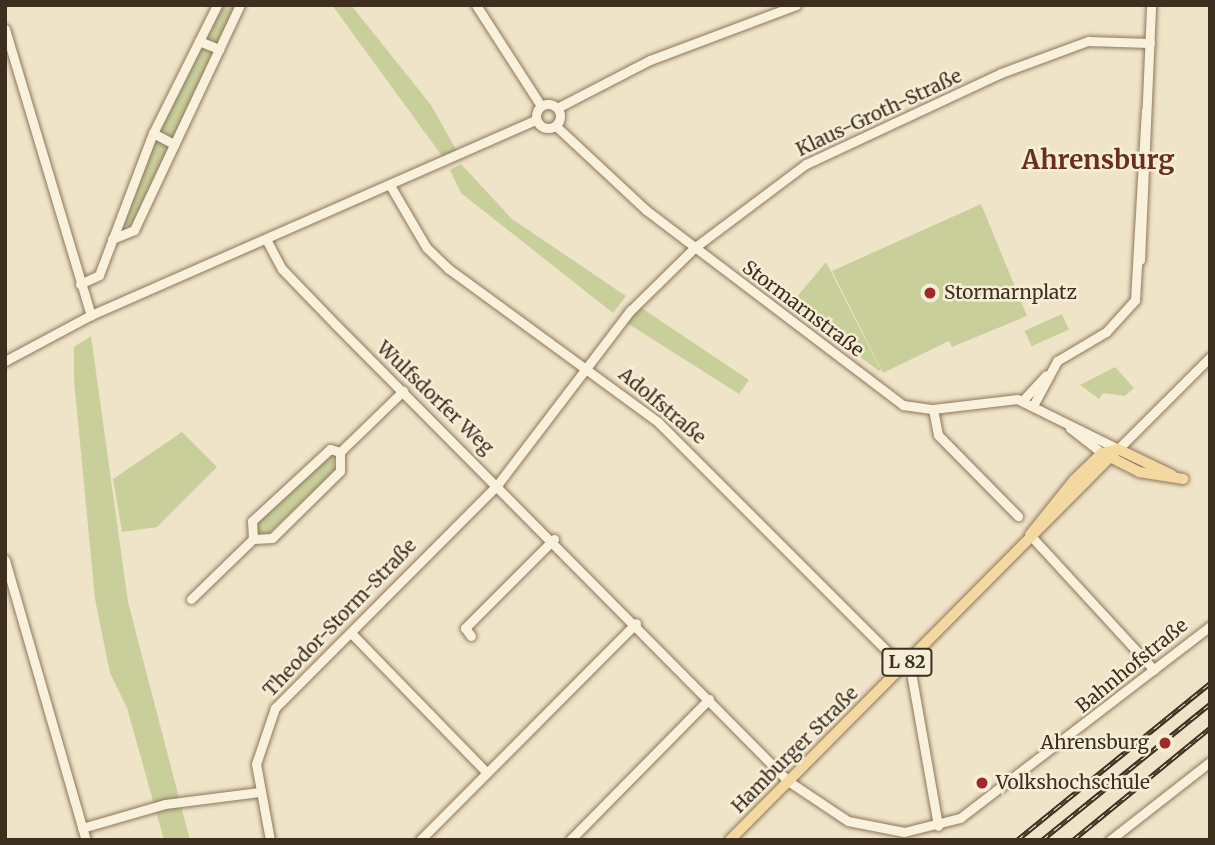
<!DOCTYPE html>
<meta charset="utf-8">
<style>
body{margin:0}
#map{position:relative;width:1215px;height:845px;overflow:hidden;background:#f0e4c8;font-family:Merriweather,serif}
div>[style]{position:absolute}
.green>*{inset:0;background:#c9cf9b;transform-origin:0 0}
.roads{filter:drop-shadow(0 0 2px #8d765c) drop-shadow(0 0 2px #8d765c)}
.minor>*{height:9px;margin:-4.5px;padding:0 4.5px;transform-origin:4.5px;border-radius:4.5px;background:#faf1dc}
.minor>.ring{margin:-4.5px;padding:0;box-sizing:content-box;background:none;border:9px solid #faf1dc;border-radius:50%}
.major>*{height:10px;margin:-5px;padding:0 5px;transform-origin:5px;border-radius:5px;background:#f3d9a0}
.rail>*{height:5px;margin-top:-2.5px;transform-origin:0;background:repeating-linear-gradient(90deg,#f7eed8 0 8px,#3d2e20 0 16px);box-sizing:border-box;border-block:2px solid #3d2e20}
.dots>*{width:19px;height:19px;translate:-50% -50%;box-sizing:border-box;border:4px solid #f7eed8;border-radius:50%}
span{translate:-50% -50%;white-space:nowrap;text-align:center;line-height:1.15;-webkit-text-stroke:5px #f7eed8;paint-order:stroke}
.shield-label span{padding:2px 5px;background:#f7eed8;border:2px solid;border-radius:5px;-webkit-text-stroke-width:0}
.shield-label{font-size:18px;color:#3d2e20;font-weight:700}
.street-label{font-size:19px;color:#3d2e20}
.poi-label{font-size:19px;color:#3d2e20}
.left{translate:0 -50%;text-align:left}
.right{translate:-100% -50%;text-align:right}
.district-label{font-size:26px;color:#6b2e1e;font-weight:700}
.frame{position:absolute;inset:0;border:7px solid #3d2e20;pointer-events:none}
</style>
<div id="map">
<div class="green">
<i style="clip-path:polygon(220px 5px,237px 5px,132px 227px,124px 225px,119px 222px,159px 129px)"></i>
<i style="clip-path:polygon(332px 5px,351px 5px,431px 105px,458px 153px,445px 160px)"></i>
<i style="clip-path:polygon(461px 164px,512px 219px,626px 296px,613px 313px,461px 193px,450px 170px)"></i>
<i style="clip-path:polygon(981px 204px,1027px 316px,952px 347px,949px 341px,883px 373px,832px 271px)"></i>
<i style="clip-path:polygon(826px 262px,881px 370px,879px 371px,790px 305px)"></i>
<i style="clip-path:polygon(640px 307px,749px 380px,739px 394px,627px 323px)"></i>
<i style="left:1062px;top:314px;width:17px;height:41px;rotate:66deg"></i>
<i style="clip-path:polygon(91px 336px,128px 602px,190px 840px,164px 840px,127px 708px,110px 673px,95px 599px,74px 380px,74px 347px)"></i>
<i style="clip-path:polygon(1115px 367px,1134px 388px,1125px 396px,1103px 393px,1099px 399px,1080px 385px)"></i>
<i style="clip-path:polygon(182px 432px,217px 467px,157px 527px,122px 532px,113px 479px)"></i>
<i style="clip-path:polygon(332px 453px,335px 470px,265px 537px,255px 534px,254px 524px)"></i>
</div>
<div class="roads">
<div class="minor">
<i style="left:476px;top:5px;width:120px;rotate:57.2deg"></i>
<i style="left:5px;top:29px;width:299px;rotate:73.3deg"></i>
<i style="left:199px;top:41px;width:22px;rotate:22deg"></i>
<i class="ring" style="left:536px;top:104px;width:15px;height:15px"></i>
<i style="left:557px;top:108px;width:105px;rotate:-27.3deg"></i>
<i style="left:650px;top:60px;width:156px;rotate:-20.6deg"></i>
<i style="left:556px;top:126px;width:123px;rotate:43deg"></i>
<i style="left:646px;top:210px;width:323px;rotate:37.2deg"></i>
<i style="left:903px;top:405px;width:30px;rotate:8deg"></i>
<i style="left:933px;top:409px;width:85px;rotate:-6.8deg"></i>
<i style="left:1017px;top:399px;width:113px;rotate:26.3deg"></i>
<i style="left:1118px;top:449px;width:130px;rotate:-45deg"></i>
<i style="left:153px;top:133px;width:24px;rotate:28deg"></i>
<i style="left:391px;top:187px;width:69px;rotate:59.7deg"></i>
<i style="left:426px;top:247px;width:32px;rotate:44deg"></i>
<i style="left:449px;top:269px;width:259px;rotate:36.2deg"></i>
<i style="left:658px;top:422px;width:346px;rotate:45deg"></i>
<i style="left:112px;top:239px;width:24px;rotate:-22deg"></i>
<i style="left:134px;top:230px;width:249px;rotate:-64.8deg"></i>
<i style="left:267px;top:241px;width:32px;rotate:62deg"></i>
<i style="left:282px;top:269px;width:78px;rotate:46deg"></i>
<i style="left:336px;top:325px;width:642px;rotate:45.25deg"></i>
<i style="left:788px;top:781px;width:72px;rotate:33.7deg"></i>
<i style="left:848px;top:821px;width:57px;rotate:11.1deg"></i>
<i style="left:904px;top:832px;width:58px;rotate:-14deg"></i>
<i style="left:960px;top:818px;width:315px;rotate:-37.5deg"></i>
<i style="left:1140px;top:260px;width:255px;rotate:-87.5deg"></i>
<i style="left:80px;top:284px;width:21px;rotate:-25deg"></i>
<i style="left:99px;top:275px;width:152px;rotate:-69.2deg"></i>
<i style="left:153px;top:133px;width:143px;rotate:-63.4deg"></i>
<i style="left:5px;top:361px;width:98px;rotate:-28.1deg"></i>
<i style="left:91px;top:315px;width:486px;rotate:-23.7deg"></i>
<i style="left:1023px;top:400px;width:34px;rotate:-47deg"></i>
<i style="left:1034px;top:404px;width:49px;rotate:-61.9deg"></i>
<i style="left:1057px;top:361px;width:57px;rotate:-30.6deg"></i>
<i style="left:1106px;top:332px;width:43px;rotate:-47.8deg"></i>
<i style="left:1135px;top:300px;width:190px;rotate:-86.7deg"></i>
<i style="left:933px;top:409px;width:26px;rotate:79deg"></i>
<i style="left:938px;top:435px;width:114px;rotate:45.4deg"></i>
<i style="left:1070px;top:428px;width:41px;rotate:38deg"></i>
<i style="left:330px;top:449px;width:10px;rotate:17deg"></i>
<i style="left:340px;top:452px;width:19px;rotate:90deg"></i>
<i style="left:340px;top:471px;width:95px;rotate:135.4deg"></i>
<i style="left:272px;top:538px;width:19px;rotate:177deg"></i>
<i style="left:253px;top:539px;width:18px;rotate:-93deg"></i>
<i style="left:252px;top:521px;width:106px;rotate:-42.7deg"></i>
<i style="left:340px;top:452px;width:88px;rotate:-44.1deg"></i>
<i style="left:1030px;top:535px;width:183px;rotate:47.4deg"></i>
<i style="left:5px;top:560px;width:291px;rotate:73.9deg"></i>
<i style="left:191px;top:599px;width:86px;rotate:-44.1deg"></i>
<i style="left:352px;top:634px;width:192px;rotate:45.8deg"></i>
<i style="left:471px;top:636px;width:10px;rotate:-127deg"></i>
<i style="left:465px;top:628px;width:126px;rotate:-45deg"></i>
<i style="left:912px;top:678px;width:150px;rotate:80deg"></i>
<i style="left:82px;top:828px;width:86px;rotate:-16.1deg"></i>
<i style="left:165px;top:804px;width:95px;rotate:-7.3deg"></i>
<i style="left:270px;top:840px;width:77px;rotate:-100.4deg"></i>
<i style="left:256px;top:764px;width:59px;rotate:-71.3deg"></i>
<i style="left:275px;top:708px;width:316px;rotate:-45.1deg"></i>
<i style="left:498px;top:484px;width:218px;rotate:-52.7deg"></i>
<i style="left:630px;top:311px;width:90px;rotate:-44.5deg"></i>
<i style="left:694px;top:248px;width:140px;rotate:-36.9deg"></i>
<i style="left:806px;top:164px;width:215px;rotate:-25deg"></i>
<i style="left:1001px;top:73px;width:93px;rotate:-20.2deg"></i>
<i style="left:1088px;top:41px;width:62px;rotate:1.8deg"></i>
<i style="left:420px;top:840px;width:306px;rotate:-45.1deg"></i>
<i style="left:570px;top:840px;width:198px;rotate:-45.4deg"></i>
<i style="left:1110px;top:840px;width:127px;rotate:-38deg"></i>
</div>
<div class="major">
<i style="left:1118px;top:449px;width:60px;rotate:25.7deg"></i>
<i style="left:1108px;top:456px;width:35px;rotate:27deg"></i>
<i style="left:1139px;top:472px;width:45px;rotate:9deg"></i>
<i style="left:1030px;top:535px;width:70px;rotate:-51.3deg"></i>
<i style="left:1074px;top:480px;width:39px;rotate:-44deg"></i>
<i style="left:1102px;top:453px;width:16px;rotate:-14deg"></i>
<i style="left:730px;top:840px;width:551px;rotate:-45.22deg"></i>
</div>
</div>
<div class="rail">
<i style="left:1017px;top:840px;width:249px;rotate:-39.1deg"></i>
<i style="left:1042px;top:840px;width:216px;rotate:-39deg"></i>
<i style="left:1073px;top:840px;width:177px;rotate:-39.3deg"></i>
</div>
<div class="dots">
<i style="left:930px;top:293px;background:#9e2a2b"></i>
<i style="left:1165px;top:743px;background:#9e2a2b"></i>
<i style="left:982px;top:783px;background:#9e2a2b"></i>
</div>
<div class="shield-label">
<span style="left:907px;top:662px">L 82</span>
</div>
<div class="street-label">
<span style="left:879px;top:113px;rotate:-25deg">Klaus-Groth-Straße</span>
<span style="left:803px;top:309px;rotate:37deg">Stormarnstraße</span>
<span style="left:435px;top:398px;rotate:44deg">Wulfsdorfer Weg</span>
<span style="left:662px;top:406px;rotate:40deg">Adolfstraße</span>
<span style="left:340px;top:618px;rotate:-46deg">Theodor-Storm-Straße</span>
<span style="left:1132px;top:666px;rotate:-39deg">Bahnhofstraße</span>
<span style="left:795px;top:750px;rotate:-45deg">Hamburger Straße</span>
</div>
<div class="poi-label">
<span class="left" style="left:944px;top:293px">Stormarnplatz</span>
<span class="right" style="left:1149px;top:743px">Ahrensburg</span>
<span class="left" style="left:996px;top:783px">Volkshochschule</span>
</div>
<div class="district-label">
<span style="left:1098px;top:160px">Ahrensburg</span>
</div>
<div class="frame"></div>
</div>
